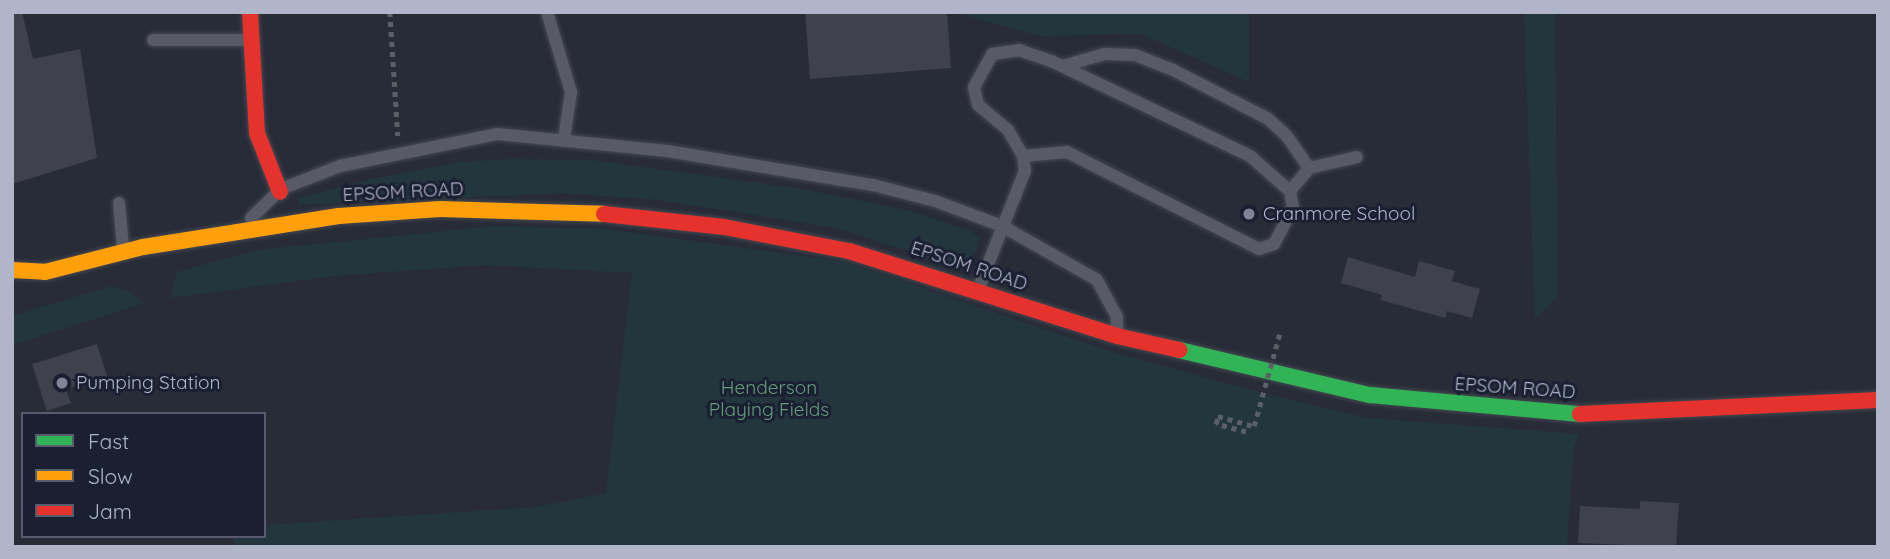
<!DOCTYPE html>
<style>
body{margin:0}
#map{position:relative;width:1890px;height:559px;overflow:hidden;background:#272c37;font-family:Quicksand,sans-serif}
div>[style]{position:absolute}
.green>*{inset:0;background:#23363e}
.building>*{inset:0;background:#3f424d}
.path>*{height:4.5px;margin-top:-2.25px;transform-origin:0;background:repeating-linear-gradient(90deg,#5a5f68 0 5px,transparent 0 10px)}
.roads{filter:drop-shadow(0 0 2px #444750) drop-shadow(0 0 2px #444750)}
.lane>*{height:12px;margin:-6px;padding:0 6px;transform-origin:6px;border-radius:6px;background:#585a65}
.fast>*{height:16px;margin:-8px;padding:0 8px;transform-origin:8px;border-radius:8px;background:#30b455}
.slow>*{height:16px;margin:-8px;padding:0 8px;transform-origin:8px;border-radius:8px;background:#ff9f0a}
.jam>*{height:16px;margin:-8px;padding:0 8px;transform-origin:8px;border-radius:8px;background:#e5322d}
.path-bridge>*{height:4.5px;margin-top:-2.25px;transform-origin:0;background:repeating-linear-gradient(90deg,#5a5f68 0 5px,transparent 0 10px)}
.dots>*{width:19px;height:19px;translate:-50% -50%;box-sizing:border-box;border:4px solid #1a2032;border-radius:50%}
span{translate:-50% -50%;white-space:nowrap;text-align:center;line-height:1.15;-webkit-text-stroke:6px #1a2032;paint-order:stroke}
.street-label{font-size:19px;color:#b0b5c9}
.poi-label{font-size:19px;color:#b0b5c9}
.left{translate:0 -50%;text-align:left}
.park-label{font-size:19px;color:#659d7b}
.frame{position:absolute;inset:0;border:14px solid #b0b5c9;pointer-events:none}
.legend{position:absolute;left:21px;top:412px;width:245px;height:126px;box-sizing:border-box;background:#1a2032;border:2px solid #565c6e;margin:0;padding:9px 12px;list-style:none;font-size:21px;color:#b0b5c9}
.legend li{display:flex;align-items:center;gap:14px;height:35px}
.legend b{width:35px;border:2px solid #565c6e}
</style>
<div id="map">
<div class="green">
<i style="clip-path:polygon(954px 12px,1249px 12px,1249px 82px,1141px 34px,1039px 36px)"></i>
<i style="clip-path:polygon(1524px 12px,1555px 12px,1558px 296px,1535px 319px)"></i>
<i style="clip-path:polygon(511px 159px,592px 160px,802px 189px,906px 210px,971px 231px,979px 238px,976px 252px,967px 262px,949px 264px,836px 228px,659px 200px,562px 193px,299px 205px,298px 198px,367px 180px,458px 162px)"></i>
<i style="clip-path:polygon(495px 226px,607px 229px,845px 262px,1113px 352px,1277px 397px,1369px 418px,1580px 434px,1574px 447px,1567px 547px,235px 547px,233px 536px,264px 536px,264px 525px,537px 507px,606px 493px,632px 273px,485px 265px,334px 276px,170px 298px,177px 272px,257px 250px)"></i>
<i style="clip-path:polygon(111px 286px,127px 290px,145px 303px,12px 345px,12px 316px)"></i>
</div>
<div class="building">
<i style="clip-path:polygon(12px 12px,22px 12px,33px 59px,80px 49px,97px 158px,12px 184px)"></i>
<i style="clip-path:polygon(805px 12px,947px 12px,951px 68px,810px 79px)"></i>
<i style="clip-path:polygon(1348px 257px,1415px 277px,1419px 261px,1455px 271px,1452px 281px,1480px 289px,1472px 318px,1447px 311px,1445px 318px,1381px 300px,1382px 295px,1341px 283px)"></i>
<i style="clip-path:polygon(97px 344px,107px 376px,66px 389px,71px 403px,47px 411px,32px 364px)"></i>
<i style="clip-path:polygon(1640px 501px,1679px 503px,1676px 547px,1578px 543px,1580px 506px,1640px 509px)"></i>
</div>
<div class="path">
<i style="left:390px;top:12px;width:124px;rotate:86.3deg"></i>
<i style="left:1246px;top:432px;width:31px;rotate:-165deg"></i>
<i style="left:1216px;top:424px;width:8px;rotate:-76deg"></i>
<i style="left:1218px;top:416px;width:37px;rotate:16deg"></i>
</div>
<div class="roads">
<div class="lane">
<i style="left:547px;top:12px;width:84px;rotate:73.3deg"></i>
<i style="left:571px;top:92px;width:48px;rotate:98.5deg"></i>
<i style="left:153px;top:40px;width:98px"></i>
<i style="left:1063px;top:66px;width:43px;rotate:-16.3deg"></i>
<i style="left:1104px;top:54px;width:31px;rotate:2deg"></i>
<i style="left:1135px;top:55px;width:41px;rotate:21.5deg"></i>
<i style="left:1173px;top:70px;width:106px;rotate:27.1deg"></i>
<i style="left:1267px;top:118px;width:25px;rotate:42deg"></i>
<i style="left:1286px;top:135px;width:40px;rotate:55.1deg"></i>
<i style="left:1290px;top:191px;width:30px;rotate:-50deg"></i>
<i style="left:1309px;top:168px;width:49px;rotate:-12.9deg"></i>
<i style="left:119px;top:203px;width:45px;rotate:84.9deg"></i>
<i style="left:251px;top:218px;width:42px;rotate:-44deg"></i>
<i style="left:281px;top:189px;width:63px;rotate:-21.3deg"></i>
<i style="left:340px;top:166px;width:160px;rotate:-11.5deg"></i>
<i style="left:497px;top:134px;width:171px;rotate:5.7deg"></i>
<i style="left:667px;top:151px;width:209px;rotate:9.4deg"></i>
<i style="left:873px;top:185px;width:64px;rotate:14.5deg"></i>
<i style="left:935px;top:201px;width:72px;rotate:20.5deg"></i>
<i style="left:1002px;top:226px;width:109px;rotate:29.6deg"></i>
<i style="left:1097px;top:280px;width:42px;rotate:61.6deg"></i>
<i style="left:1117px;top:317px;width:15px;rotate:90deg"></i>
<i style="left:979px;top:287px;width:125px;rotate:-68.4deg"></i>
<i style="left:1025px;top:171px;width:15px;rotate:-98deg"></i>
<i style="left:1023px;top:156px;width:30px;rotate:-120deg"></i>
<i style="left:1008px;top:130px;width:39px;rotate:-140deg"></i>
<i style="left:978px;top:105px;width:18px;rotate:-103deg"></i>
<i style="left:974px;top:87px;width:38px;rotate:-61deg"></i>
<i style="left:992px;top:54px;width:27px;rotate:-8deg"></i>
<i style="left:1019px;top:50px;width:34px;rotate:19deg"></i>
<i style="left:1051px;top:61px;width:221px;rotate:25.5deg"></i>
<i style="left:1250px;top:156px;width:53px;rotate:41.2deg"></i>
<i style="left:1290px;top:191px;width:17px;rotate:80deg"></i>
<i style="left:1293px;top:208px;width:41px;rotate:117.8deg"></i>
<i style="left:1274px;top:244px;width:16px;rotate:162deg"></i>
<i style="left:1259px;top:249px;width:215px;rotate:-153.2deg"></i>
<i style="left:1067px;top:152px;width:44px;rotate:174.8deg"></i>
</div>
<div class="fast">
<i style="left:1179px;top:350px;width:196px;rotate:13.3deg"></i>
<i style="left:1370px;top:395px;width:211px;rotate:5.2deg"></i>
</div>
<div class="slow">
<i style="left:12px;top:270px;width:33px;rotate:3deg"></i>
<i style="left:45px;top:272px;width:101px;rotate:-14.3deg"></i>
<i style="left:143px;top:247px;width:198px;rotate:-9deg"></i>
<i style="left:339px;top:216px;width:101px;rotate:-4deg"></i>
<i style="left:440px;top:209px;width:164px;rotate:1.7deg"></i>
</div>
<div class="jam">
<i style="left:250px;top:12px;width:121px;rotate:86.7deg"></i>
<i style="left:257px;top:133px;width:63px;rotate:68.7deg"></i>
<i style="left:604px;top:214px;width:121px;rotate:6.2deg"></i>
<i style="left:724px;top:227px;width:127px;rotate:10.9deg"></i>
<i style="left:849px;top:251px;width:281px;rotate:17.6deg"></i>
<i style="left:1117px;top:336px;width:64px;rotate:12.7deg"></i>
<i style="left:1580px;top:414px;width:298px;rotate:-2.7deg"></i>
</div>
</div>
<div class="path-bridge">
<i style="left:1254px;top:426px;width:98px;rotate:-74.5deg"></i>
</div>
<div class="dots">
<i style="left:1249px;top:214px;background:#808596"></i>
<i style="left:62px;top:383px;background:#808596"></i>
</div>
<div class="street-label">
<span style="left:403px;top:192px;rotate:-3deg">EPSOM ROAD</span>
<span style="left:969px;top:266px;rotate:18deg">EPSOM ROAD</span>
<span style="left:1515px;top:388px;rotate:4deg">EPSOM ROAD</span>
</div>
<div class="poi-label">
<span class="left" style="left:1263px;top:214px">Cranmore School</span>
<span class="left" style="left:76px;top:383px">Pumping Station</span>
</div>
<div class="park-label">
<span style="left:769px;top:399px">Henderson<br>Playing Fields</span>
</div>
<div class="frame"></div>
<ul class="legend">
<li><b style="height:9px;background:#30b455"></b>Fast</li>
<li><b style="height:9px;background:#ff9f0a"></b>Slow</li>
<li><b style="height:9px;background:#e5322d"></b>Jam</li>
</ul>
</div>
